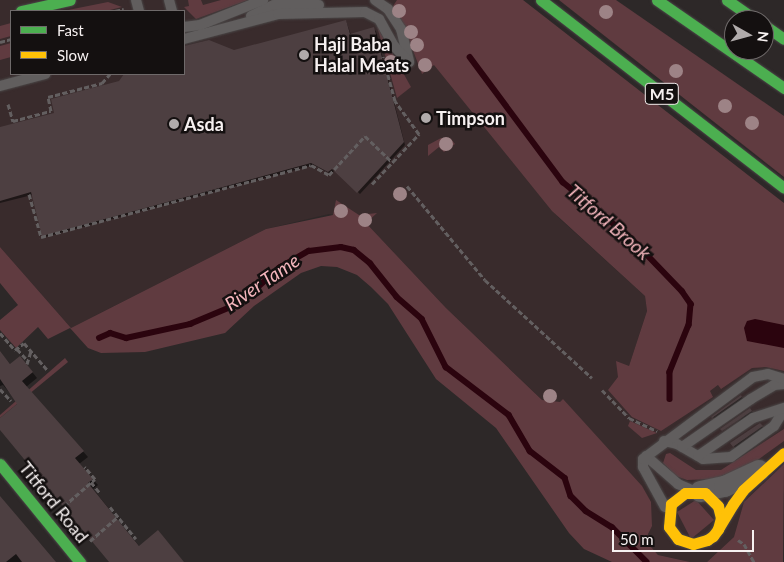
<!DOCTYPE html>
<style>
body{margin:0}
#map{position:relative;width:784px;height:562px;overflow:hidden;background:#2d2828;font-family:Lato,sans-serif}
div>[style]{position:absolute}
.built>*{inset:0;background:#392b2c}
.green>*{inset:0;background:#603b40}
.water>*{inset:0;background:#2b040e}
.shadow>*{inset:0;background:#0007;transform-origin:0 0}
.stream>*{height:5.5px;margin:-2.75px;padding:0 2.75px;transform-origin:2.75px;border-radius:2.75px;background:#2b040e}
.building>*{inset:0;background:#4d3f41}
.path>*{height:3px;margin-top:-1.5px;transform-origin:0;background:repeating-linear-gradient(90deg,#635f60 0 5px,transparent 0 7.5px)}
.roads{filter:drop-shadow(0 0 1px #4a4747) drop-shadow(0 0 1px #4a4747)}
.lane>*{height:10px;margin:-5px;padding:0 5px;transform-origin:5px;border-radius:5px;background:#615e5e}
.street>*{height:21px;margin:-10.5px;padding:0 10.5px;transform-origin:10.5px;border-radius:10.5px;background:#615e5e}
.fast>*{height:11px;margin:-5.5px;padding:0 5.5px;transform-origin:5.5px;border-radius:5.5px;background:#4caf50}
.slow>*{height:11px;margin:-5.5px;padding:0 5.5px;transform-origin:5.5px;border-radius:5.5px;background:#ffc107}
.trees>*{width:14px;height:14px;margin:-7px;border-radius:50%;background:#9d8386}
.dots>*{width:14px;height:14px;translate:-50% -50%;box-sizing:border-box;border:2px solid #141010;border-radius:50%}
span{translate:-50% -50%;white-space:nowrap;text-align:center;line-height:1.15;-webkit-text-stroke:5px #141010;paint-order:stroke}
.shield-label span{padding:1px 4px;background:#141010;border:1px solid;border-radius:4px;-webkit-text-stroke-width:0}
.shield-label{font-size:16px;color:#f7f1f1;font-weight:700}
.poi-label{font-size:18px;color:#f7f1f1;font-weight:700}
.left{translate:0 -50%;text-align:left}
.street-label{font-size:18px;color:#f7f1f1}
.water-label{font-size:19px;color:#f5b6bd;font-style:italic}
.legend{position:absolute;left:10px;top:10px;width:175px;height:65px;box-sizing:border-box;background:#141010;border:1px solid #6f6a6a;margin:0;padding:6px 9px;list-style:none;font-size:15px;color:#f7f1f1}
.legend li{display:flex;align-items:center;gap:10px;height:25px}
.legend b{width:25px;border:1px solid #6f6a6a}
.north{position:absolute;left:724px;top:10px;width:50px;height:50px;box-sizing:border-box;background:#141010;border:1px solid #6f6a6a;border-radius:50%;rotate:97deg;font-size:14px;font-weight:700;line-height:20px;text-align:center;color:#f7f1f1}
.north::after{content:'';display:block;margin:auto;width:18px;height:22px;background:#b0abab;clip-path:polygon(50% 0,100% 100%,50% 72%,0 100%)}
.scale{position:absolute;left:612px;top:530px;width:142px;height:22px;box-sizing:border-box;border:2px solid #f7f1f1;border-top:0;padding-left:6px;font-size:15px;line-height:18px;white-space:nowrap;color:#f7f1f1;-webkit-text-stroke:4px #141010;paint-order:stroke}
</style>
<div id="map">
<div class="built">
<i style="clip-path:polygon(evenodd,0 0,397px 0,434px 64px,559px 218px,645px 296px,647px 311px,629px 366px,659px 427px,751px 362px,784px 366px,784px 492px,707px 562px,690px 562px,658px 555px,612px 504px,539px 397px,446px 308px,366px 223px,329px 214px,266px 229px,71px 328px,0 247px,0 0,11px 11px,184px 11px,184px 74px,11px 74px,11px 11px)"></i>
</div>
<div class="green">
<i style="clip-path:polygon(188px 0,201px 0,203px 5px,221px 0,248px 0,196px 19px,184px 7px,189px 6px)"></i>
<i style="clip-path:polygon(397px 0,523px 0,784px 203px,784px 371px,766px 367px,752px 368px,721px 389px,718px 385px,710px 391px,713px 397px,661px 431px,632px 417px,608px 390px,618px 377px,616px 361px,629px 366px,647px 311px,645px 296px,552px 211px,434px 65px,422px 74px,402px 22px,393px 6px)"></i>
<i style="clip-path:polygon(559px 0,616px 0,784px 116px,784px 177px)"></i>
<i style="clip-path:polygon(108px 2px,122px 7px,106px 11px,63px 11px)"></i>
<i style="clip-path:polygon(11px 23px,11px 36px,0 39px,0 26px)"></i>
<i style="clip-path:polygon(377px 26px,411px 87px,397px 98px)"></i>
<i style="clip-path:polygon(11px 43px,11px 57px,0 60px,0 46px)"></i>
<i style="clip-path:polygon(441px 138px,450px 138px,455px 144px,444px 152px,439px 147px,428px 156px,428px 145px)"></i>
<i style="clip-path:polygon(336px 200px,359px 215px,377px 213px,366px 223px,446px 308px,542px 400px,560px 402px,563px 399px,642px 486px,651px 502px,652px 526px,645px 540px,658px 555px,690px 562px,612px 562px,584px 549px,569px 533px,496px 428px,436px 379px,388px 304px,371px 287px,357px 275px,337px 267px,321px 266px,301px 273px,254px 306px,225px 333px,145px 352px,101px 353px,88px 348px,70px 328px,48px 339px,38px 327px,16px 348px,0 330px,0 320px,18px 305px,0 283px,0 247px,71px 328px,266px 229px,333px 215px)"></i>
<i style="clip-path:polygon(65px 358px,68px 362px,0 418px,0 415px)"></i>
<i style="clip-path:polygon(630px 421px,657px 433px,642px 438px,628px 426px)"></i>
<i style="clip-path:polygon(784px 429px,784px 441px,752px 464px,714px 479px,687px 480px,676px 476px,663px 463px,666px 454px,670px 453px,696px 470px,721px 470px)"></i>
<i style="clip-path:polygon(784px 464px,783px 562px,707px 562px,734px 537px,744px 502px)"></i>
<i style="clip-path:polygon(696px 500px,714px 520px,691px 539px,677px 512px)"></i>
</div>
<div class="water">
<i style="clip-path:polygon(755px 319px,784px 325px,784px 348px,747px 341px,744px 328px,747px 321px)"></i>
</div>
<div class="shadow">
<i style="clip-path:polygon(346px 21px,351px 35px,373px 29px,376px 31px,405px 145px,360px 194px,335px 170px,331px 174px,314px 165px,45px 237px,32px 195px,0 203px,0 129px,56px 114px,120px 82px,126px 74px,184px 74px,184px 47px,209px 41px,234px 51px)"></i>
<i style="clip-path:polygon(0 352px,11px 365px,25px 363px,37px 378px,26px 387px,88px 457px,79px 464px,98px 485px,93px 489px,140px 547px,184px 562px,111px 562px,0 429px,0 420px,19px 404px,3px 385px,0 386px)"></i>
<i style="clip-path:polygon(741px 396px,744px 400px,715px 419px,713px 417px)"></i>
<i style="left:750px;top:410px;width:6px;height:34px;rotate:45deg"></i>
<i style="clip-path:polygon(760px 424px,764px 429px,736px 449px,734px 446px)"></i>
<i style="clip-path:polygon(0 499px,55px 562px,0 562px)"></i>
</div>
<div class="stream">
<i style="left:470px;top:57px;width:156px;rotate:53.4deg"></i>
<i style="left:563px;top:182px;width:88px;rotate:39.5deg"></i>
<i style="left:631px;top:238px;width:74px;rotate:46.1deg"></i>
<i style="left:682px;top:291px;width:16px;rotate:55deg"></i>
<i style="left:691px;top:304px;width:21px;rotate:95deg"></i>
<i style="left:689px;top:325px;width:51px;rotate:112deg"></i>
<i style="left:670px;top:372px;width:27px;rotate:90deg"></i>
<i style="left:99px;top:338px;width:12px;rotate:-24deg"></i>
<i style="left:110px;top:333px;width:17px;rotate:17deg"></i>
<i style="left:126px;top:338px;width:66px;rotate:-12.3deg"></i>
<i style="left:190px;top:324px;width:41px;rotate:-22.8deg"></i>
<i style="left:228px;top:308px;width:23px;rotate:-31deg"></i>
<i style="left:248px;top:296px;width:42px;rotate:-42.1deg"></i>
<i style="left:279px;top:268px;width:34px;rotate:-30deg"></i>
<i style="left:309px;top:251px;width:32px;rotate:-7deg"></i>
<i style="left:341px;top:247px;width:13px;rotate:13deg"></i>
<i style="left:354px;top:250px;width:21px;rotate:39deg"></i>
<i style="left:370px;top:263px;width:43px;rotate:51.5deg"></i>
<i style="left:397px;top:297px;width:33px;rotate:41deg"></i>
<i style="left:422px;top:319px;width:54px;rotate:63.4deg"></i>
<i style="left:446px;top:367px;width:79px;rotate:37.3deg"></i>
<i style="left:509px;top:415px;width:42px;rotate:59.7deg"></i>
<i style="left:530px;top:451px;width:44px;rotate:37.6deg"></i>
<i style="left:565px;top:478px;width:19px;rotate:72deg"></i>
<i style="left:571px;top:496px;width:21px;rotate:45deg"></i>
<i style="left:586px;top:511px;width:31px;rotate:32deg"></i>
<i style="left:612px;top:527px;width:49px;rotate:45deg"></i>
</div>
<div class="building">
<i style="clip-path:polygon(346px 20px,350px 34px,374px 27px,404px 142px,357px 193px,332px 169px,328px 172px,311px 163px,42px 236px,31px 192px,0 201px,0 127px,54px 113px,51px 99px,119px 81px,124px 74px,184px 74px,184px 46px,209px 40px,234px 50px)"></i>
<i style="clip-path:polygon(0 351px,10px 364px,20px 356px,33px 372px,22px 381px,84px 451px,75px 458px,93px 479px,88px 483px,139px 546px,158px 530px,184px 562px,109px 562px,0 430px,0 418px,17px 404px,0 379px)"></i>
<i style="clip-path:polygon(741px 395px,742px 397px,712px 418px,711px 417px)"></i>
<i style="clip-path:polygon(750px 408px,752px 411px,722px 431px,720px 429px)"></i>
<i style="clip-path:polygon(760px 423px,763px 426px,733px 447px,730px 443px)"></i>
<i style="clip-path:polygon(0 496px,23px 523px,56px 562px,22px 562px,16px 554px,6px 562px,0 562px)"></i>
</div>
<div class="path">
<i style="left:115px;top:11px;width:9px;rotate:-13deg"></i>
<i style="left:0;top:42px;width:11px;rotate:-15deg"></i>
<i style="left:8px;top:104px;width:18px;rotate:74deg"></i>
<i style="left:13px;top:121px;width:39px;rotate:-15deg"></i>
<i style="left:51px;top:111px;width:14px;rotate:-102deg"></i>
<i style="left:48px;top:97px;width:56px;rotate:-14.5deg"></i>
<i style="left:102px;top:83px;width:12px;rotate:-48deg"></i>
<i style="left:372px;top:184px;width:69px;rotate:-46.8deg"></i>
<i style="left:419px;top:134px;width:41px;rotate:-126deg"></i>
<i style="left:395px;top:101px;width:46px;rotate:-105.3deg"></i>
<i style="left:407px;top:186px;width:122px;rotate:50.3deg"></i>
<i style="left:485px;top:280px;width:145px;rotate:42.5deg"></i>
<i style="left:29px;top:194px;width:45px;rotate:74.4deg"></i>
<i style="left:41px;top:237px;width:279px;rotate:-14.9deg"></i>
<i style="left:311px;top:165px;width:21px;rotate:29deg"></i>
<i style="left:329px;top:175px;width:53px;rotate:-47.3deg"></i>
<i style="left:365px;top:136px;width:37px;rotate:44deg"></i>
<i style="left:0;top:333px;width:23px;rotate:49deg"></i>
<i style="left:15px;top:350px;width:11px;rotate:-38deg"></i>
<i style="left:24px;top:343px;width:35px;rotate:49deg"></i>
<i style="left:17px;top:349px;width:16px;rotate:47deg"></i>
<i style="left:27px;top:364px;width:14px;rotate:-73deg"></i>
<i style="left:0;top:389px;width:16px;rotate:47deg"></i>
<i style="left:602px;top:390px;width:39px;rotate:46deg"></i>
<i style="left:629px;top:418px;width:31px;rotate:25deg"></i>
<i style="left:91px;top:482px;width:13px;rotate:51deg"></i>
<i style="left:64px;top:506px;width:41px;rotate:-41.1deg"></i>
<i style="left:95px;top:479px;width:16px;rotate:-130deg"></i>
<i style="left:110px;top:507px;width:41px;rotate:50.9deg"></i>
<i style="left:738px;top:540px;width:7px;rotate:34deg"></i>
<i style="left:744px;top:544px;width:21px;rotate:61deg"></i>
<i style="left:90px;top:541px;width:37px;rotate:-41deg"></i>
</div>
<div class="roads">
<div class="lane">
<i style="left:136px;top:0;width:11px;rotate:75deg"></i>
<i style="left:169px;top:0;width:11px;rotate:75deg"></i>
<i style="left:375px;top:0;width:16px;rotate:35deg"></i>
<i style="left:388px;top:9px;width:24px;rotate:57deg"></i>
<i style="left:401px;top:29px;width:34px;rotate:76deg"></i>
<i style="left:251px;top:16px;width:25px;rotate:-26deg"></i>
<i style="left:274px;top:5px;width:45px"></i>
<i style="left:184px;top:27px;width:16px;rotate:-7deg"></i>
<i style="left:200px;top:25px;width:68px;rotate:-21.6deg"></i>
<i style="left:184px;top:39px;width:97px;rotate:-14.9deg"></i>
<i style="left:278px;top:14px;width:87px;rotate:-1.3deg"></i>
<i style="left:365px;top:12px;width:16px;rotate:27deg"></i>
<i style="left:379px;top:19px;width:31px;rotate:61deg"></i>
<i style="left:394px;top:46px;width:22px;rotate:47deg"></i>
<i style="left:0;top:86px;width:47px;rotate:-14.9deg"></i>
<i style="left:664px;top:441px;width:13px;rotate:13deg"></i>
<i style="left:677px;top:444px;width:30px;rotate:30deg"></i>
<i style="left:703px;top:459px;width:28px;rotate:-4deg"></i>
<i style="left:731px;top:457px;width:53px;rotate:-35.8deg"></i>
<i style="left:774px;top:426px;width:19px;rotate:-58deg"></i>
<i style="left:682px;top:447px;width:84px;rotate:-34.8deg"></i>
<i style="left:751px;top:399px;width:27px;rotate:-31deg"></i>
<i style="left:774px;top:385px;width:10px;rotate:-6deg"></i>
<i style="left:646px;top:456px;width:43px;rotate:41.2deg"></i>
<i style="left:678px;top:484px;width:12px;rotate:24deg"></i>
<i style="left:698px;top:456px;width:67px;rotate:-34.6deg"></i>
<i style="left:753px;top:418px;width:33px;rotate:-18deg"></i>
<i style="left:665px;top:507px;width:46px;rotate:-118.8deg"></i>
<i style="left:643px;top:467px;width:8px;rotate:-90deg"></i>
<i style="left:643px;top:459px;width:137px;rotate:-36.7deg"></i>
<i style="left:753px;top:377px;width:15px;rotate:-11deg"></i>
<i style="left:768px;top:374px;width:17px;rotate:17deg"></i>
</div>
<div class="street">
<i style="left:700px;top:491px;width:25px;rotate:-12deg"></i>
<i style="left:724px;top:486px;width:38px;rotate:-25deg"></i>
</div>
<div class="fast">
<i style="left:541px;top:0;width:307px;rotate:37.7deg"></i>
<i style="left:657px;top:0;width:155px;rotate:34.7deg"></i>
<i style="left:727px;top:0;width:35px;rotate:35deg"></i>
<i style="left:21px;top:11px;width:50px;rotate:-12.7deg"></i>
<i style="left:764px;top:25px;width:24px;rotate:35deg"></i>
<i style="left:0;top:464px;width:127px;rotate:50.8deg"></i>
</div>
<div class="slow">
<i style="left:718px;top:529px;width:11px;rotate:-75deg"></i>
<i style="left:721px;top:518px;width:12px;rotate:-104deg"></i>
<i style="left:718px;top:506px;width:18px;rotate:-135deg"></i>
<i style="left:705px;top:493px;width:20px;rotate:180deg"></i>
<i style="left:685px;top:493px;width:18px;rotate:142deg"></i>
<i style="left:671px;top:504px;width:23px;rotate:95deg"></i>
<i style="left:669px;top:527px;width:15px;rotate:53deg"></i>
<i style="left:678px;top:539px;width:16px;rotate:18deg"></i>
<i style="left:693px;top:544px;width:15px;rotate:-16deg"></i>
<i style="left:707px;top:540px;width:7px;rotate:-34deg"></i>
<i style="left:713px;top:536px;width:9px;rotate:-54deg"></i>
<i style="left:718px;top:529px;width:29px;rotate:-59deg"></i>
<i style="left:733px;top:504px;width:17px;rotate:-54deg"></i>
<i style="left:743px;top:490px;width:55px;rotate:-42.1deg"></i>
</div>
</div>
<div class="trees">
<i style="left:399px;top:11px"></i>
<i style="left:606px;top:12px"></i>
<i style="left:411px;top:32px"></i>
<i style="left:417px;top:45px"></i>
<i style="left:391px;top:62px"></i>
<i style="left:425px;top:65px"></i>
<i style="left:676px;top:71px"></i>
<i style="left:725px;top:106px"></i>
<i style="left:752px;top:123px"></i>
<i style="left:446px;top:144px"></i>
<i style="left:400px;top:194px"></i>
<i style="left:341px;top:211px"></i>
<i style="left:365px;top:220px"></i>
<i style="left:550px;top:396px"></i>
</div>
<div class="dots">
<i style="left:304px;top:55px;background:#b0abab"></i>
<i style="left:426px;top:118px;background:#b0abab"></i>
<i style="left:174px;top:124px;background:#b0abab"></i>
</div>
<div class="shield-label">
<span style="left:662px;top:94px">M5</span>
</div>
<div class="poi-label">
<span class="left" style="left:314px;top:55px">Haji Baba<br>Halal Meats</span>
<span class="left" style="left:436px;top:118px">Timpson</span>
<span class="left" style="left:184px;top:124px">Asda</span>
</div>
<div class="street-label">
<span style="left:54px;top:502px;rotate:51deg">Titford Road</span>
</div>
<div class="water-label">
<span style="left:609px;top:222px;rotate:41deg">Titford Brook</span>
<span style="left:262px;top:282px;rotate:-34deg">River Tame</span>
</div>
<ul class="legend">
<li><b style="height:6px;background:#4caf50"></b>Fast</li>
<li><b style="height:6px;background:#ffc107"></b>Slow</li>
</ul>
<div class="north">N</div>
<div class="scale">50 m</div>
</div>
